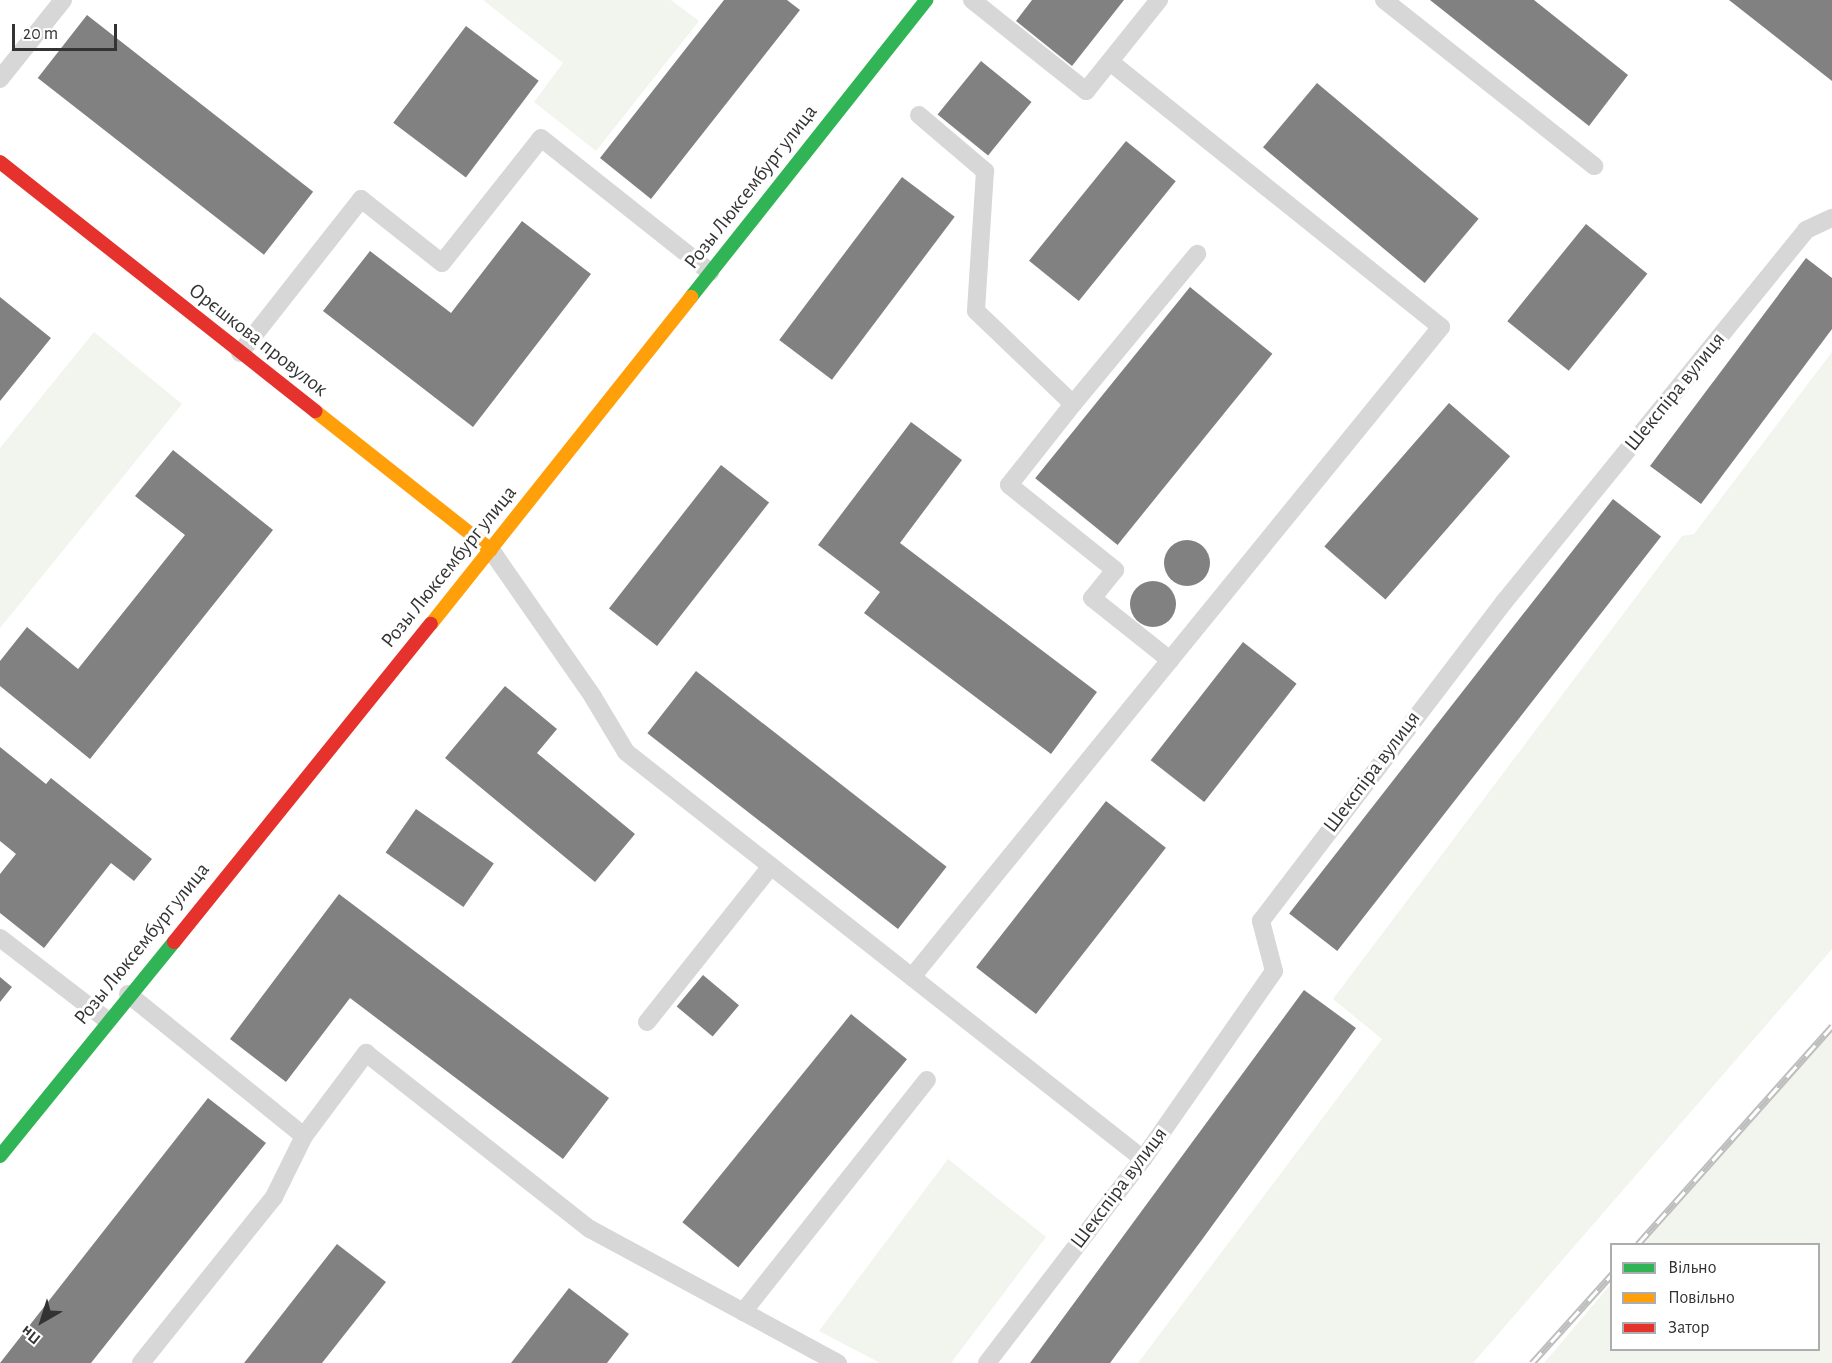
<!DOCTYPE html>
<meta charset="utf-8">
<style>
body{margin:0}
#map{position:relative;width:1832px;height:1363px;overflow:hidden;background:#fff;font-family:"Alegreya Sans",sans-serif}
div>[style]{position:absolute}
.green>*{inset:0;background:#f1f5ed}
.building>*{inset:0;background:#818181;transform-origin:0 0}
.round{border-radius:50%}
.lane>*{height:18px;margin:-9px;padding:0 9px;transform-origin:9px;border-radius:9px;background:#d7d7d7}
.fast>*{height:14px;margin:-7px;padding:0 7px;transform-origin:7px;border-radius:7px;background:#30b455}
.slow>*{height:14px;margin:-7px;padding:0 7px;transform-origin:7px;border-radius:7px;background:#ff9f0a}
.jam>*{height:14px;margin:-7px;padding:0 7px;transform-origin:7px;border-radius:7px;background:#e5322d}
.rail>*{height:7px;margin-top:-3.5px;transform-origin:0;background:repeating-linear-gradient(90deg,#fff 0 14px,#bebebe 0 28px);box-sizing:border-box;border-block:2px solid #bebebe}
span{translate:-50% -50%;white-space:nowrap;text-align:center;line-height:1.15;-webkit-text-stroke:6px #fff;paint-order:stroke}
.street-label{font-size:21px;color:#333}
.legend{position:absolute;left:1610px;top:1243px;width:210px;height:108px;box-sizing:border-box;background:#fff;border:2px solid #adadad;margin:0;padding:8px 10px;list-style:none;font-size:18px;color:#333}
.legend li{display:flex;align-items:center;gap:12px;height:30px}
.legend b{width:30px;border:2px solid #adadad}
.north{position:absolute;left:12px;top:1291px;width:60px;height:60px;-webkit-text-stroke:4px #fff;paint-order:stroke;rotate:219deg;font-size:16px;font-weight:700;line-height:24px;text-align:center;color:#333}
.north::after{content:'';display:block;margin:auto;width:21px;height:27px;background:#333;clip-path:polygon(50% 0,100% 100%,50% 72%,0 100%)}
.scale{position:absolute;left:12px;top:24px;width:105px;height:27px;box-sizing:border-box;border:3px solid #333;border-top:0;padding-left:8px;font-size:18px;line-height:21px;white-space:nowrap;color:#333;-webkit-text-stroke:4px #fff;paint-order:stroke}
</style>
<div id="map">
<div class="green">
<i style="clip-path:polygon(483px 0,671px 0,699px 21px,596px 151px,534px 102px,563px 63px)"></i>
<i style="clip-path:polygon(94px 332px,182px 404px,0 628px,0 448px)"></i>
<i style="clip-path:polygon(1832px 352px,1832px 949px,1473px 1363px,1138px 1363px,1382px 1039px,1333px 999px,1682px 536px,1694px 534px)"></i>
<i style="clip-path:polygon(1832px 1023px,1832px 1363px,1544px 1363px,1611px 1284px,1612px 1350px,1818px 1350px,1818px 1244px,1644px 1244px)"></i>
<i style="clip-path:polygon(948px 1159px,1046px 1237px,951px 1363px,880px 1363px,819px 1331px)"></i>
</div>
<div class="building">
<i style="clip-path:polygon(724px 0,787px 0,800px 10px,651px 199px,600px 158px)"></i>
<i style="clip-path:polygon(1032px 0,1124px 0,1072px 66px,1016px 21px)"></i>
<i style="clip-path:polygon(1430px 0,1534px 0,1628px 75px,1589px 126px)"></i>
<i style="clip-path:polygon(1729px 0,1832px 0,1832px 81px)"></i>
<i style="left:87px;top:15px;width:287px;height:80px;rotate:38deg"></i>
<i style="left:466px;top:26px;width:91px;height:121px;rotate:37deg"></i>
<i style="left:981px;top:61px;width:65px;height:69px;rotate:39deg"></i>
<i style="left:1317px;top:83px;width:211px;height:84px;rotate:40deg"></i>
<i style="left:1126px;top:141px;width:64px;height:154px;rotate:39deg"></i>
<i style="left:902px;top:177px;width:66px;height:204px;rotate:37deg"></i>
<i style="clip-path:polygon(522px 221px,591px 274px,473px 427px,323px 311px,370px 251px,451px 313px)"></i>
<i style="left:1586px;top:224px;width:79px;height:125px;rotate:39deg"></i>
<i style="clip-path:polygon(1806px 258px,1832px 278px,1832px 329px,1701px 504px,1650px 466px)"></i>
<i style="left:1190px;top:287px;width:106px;height:246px;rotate:39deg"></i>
<i style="clip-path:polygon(0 297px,51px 338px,0 401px)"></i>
<i style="left:1449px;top:403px;width:81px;height:190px;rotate:41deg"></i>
<i style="clip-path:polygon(911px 422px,962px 460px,900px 543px,1097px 692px,1051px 754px,864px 613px,880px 592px,818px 545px)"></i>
<i style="clip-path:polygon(173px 450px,273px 530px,90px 759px,0 686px,0 661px,27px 627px,78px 669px,185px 535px,135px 496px)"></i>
<i style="left:721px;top:465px;width:61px;height:182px;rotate:38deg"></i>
<i style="left:1613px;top:499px;width:61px;height:526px;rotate:38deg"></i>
<i class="round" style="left:1164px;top:540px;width:46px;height:46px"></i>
<i class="round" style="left:1130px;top:581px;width:46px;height:46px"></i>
<i style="left:1243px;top:642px;width:68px;height:150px;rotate:38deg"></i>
<i style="left:696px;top:671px;width:318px;height:79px;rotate:38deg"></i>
<i style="clip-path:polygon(505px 686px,557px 729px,537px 753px,635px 834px,595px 882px,445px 758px)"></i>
<i style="clip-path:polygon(0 747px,46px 784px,51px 778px,152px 859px,134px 881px,111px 863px,44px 948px,0 913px,0 874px,16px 854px,0 841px)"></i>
<i style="left:1106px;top:801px;width:76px;height:211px;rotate:38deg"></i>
<i style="left:416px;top:809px;width:95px;height:53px;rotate:35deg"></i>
<i style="clip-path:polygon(339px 894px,609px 1098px,563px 1159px,350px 998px,286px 1082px,230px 1039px)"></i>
<i style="left:703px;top:975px;width:47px;height:41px;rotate:40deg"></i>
<i style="clip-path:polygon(0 977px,12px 987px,0 1002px)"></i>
<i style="clip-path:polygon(1304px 990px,1356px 1028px,1201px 1241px,1110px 1363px,1030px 1363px)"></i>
<i style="left:851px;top:1014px;width:72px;height:268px;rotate:39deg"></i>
<i style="clip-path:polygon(208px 1098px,266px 1143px,91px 1363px,0 1363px)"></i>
<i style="clip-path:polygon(337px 1244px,386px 1282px,322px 1363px,244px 1363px)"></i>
<i style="clip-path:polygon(569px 1288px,629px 1334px,607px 1363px,511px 1363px)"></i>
</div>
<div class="lane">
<i style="left:972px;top:0;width:146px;rotate:38.6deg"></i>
<i style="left:1086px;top:91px;width:117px;rotate:-51.3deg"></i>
<i style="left:1384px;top:0;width:268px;rotate:38.3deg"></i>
<i style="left:0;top:79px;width:101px;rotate:-51.4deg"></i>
<i style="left:919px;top:115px;width:87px;rotate:40.3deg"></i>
<i style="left:985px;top:171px;width:140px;rotate:93.7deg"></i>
<i style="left:976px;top:311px;width:134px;rotate:43.8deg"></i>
<i style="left:1073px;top:404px;width:195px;rotate:-50.4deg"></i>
<i style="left:240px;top:353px;width:196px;rotate:-51.8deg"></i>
<i style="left:361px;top:199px;width:103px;rotate:38.3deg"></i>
<i style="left:442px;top:263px;width:159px;rotate:-51.6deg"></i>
<i style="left:541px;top:138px;width:216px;rotate:38.4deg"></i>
<i style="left:1073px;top:404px;width:103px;rotate:128.3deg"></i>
<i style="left:1009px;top:485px;width:136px;rotate:38.7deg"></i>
<i style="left:1115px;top:570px;width:36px;rotate:129deg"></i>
<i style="left:1092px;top:598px;width:100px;rotate:38.5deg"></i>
<i style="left:491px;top:550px;width:179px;rotate:55.2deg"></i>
<i style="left:593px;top:697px;width:64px;rotate:59deg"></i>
<i style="left:626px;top:752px;width:658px;rotate:38.21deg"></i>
<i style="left:0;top:938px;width:135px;rotate:37.5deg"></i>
<i style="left:912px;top:977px;width:838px;rotate:-50.86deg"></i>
<i style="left:1441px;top:327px;width:424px;rotate:-141.3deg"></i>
<i style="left:128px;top:994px;width:226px;rotate:38.9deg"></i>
<i style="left:304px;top:1136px;width:104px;rotate:-53.2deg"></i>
<i style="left:366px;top:1053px;width:285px;rotate:38.2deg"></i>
<i style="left:590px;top:1229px;width:282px;rotate:28.4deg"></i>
<i style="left:647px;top:1022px;width:199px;rotate:-51.5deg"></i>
<i style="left:743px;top:1312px;width:296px;rotate:-51.6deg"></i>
<i style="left:141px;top:1363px;width:213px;rotate:-51.3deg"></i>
<i style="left:274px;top:1197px;width:68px;rotate:-63.8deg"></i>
<i style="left:987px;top:1363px;width:257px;rotate:-52.6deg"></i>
<i style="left:1143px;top:1159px;width:229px;rotate:-55.1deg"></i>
<i style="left:1274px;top:971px;width:52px;rotate:-104.6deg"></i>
<i style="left:1261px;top:921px;width:401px;rotate:-52.7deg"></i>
<i style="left:1504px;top:602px;width:479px;rotate:-50.9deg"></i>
<i style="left:1806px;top:230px;width:29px;rotate:-25deg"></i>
</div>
<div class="fast">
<i style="left:691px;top:297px;width:379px;rotate:-51.6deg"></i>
<i style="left:0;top:1156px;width:276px;rotate:-50.9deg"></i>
</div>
<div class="slow">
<i style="left:315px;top:411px;width:224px;rotate:38.3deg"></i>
<i style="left:431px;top:624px;width:418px;rotate:-51.5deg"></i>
</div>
<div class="jam">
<i style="left:0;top:162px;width:402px;rotate:38.3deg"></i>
<i style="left:174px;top:942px;width:409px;rotate:-51.1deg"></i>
</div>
<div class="rail">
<i style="left:1638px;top:1244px;width:292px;rotate:-48.3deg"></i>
<i style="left:1532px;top:1363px;width:120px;rotate:-48deg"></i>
</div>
<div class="street-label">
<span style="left:751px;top:187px;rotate:-52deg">Розы Люксембург улица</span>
<span style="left:258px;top:340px;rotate:38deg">Орєшкова провулок</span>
<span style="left:1675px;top:392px;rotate:-51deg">Шекспіра вулиця</span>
<span style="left:449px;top:567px;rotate:-51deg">Розы Люксембург улица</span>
<span style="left:1372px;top:772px;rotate:-53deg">Шекспіра вулиця</span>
<span style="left:142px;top:944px;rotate:-51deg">Розы Люксембург улица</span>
<span style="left:1119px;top:1188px;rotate:-53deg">Шекспіра вулиця</span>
</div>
<ul class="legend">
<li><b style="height:8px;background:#30b455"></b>Вільно</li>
<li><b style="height:8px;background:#ff9f0a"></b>Повільно</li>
<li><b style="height:8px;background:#e5322d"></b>Затор</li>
</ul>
<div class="north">Пн</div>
<div class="scale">20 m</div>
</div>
